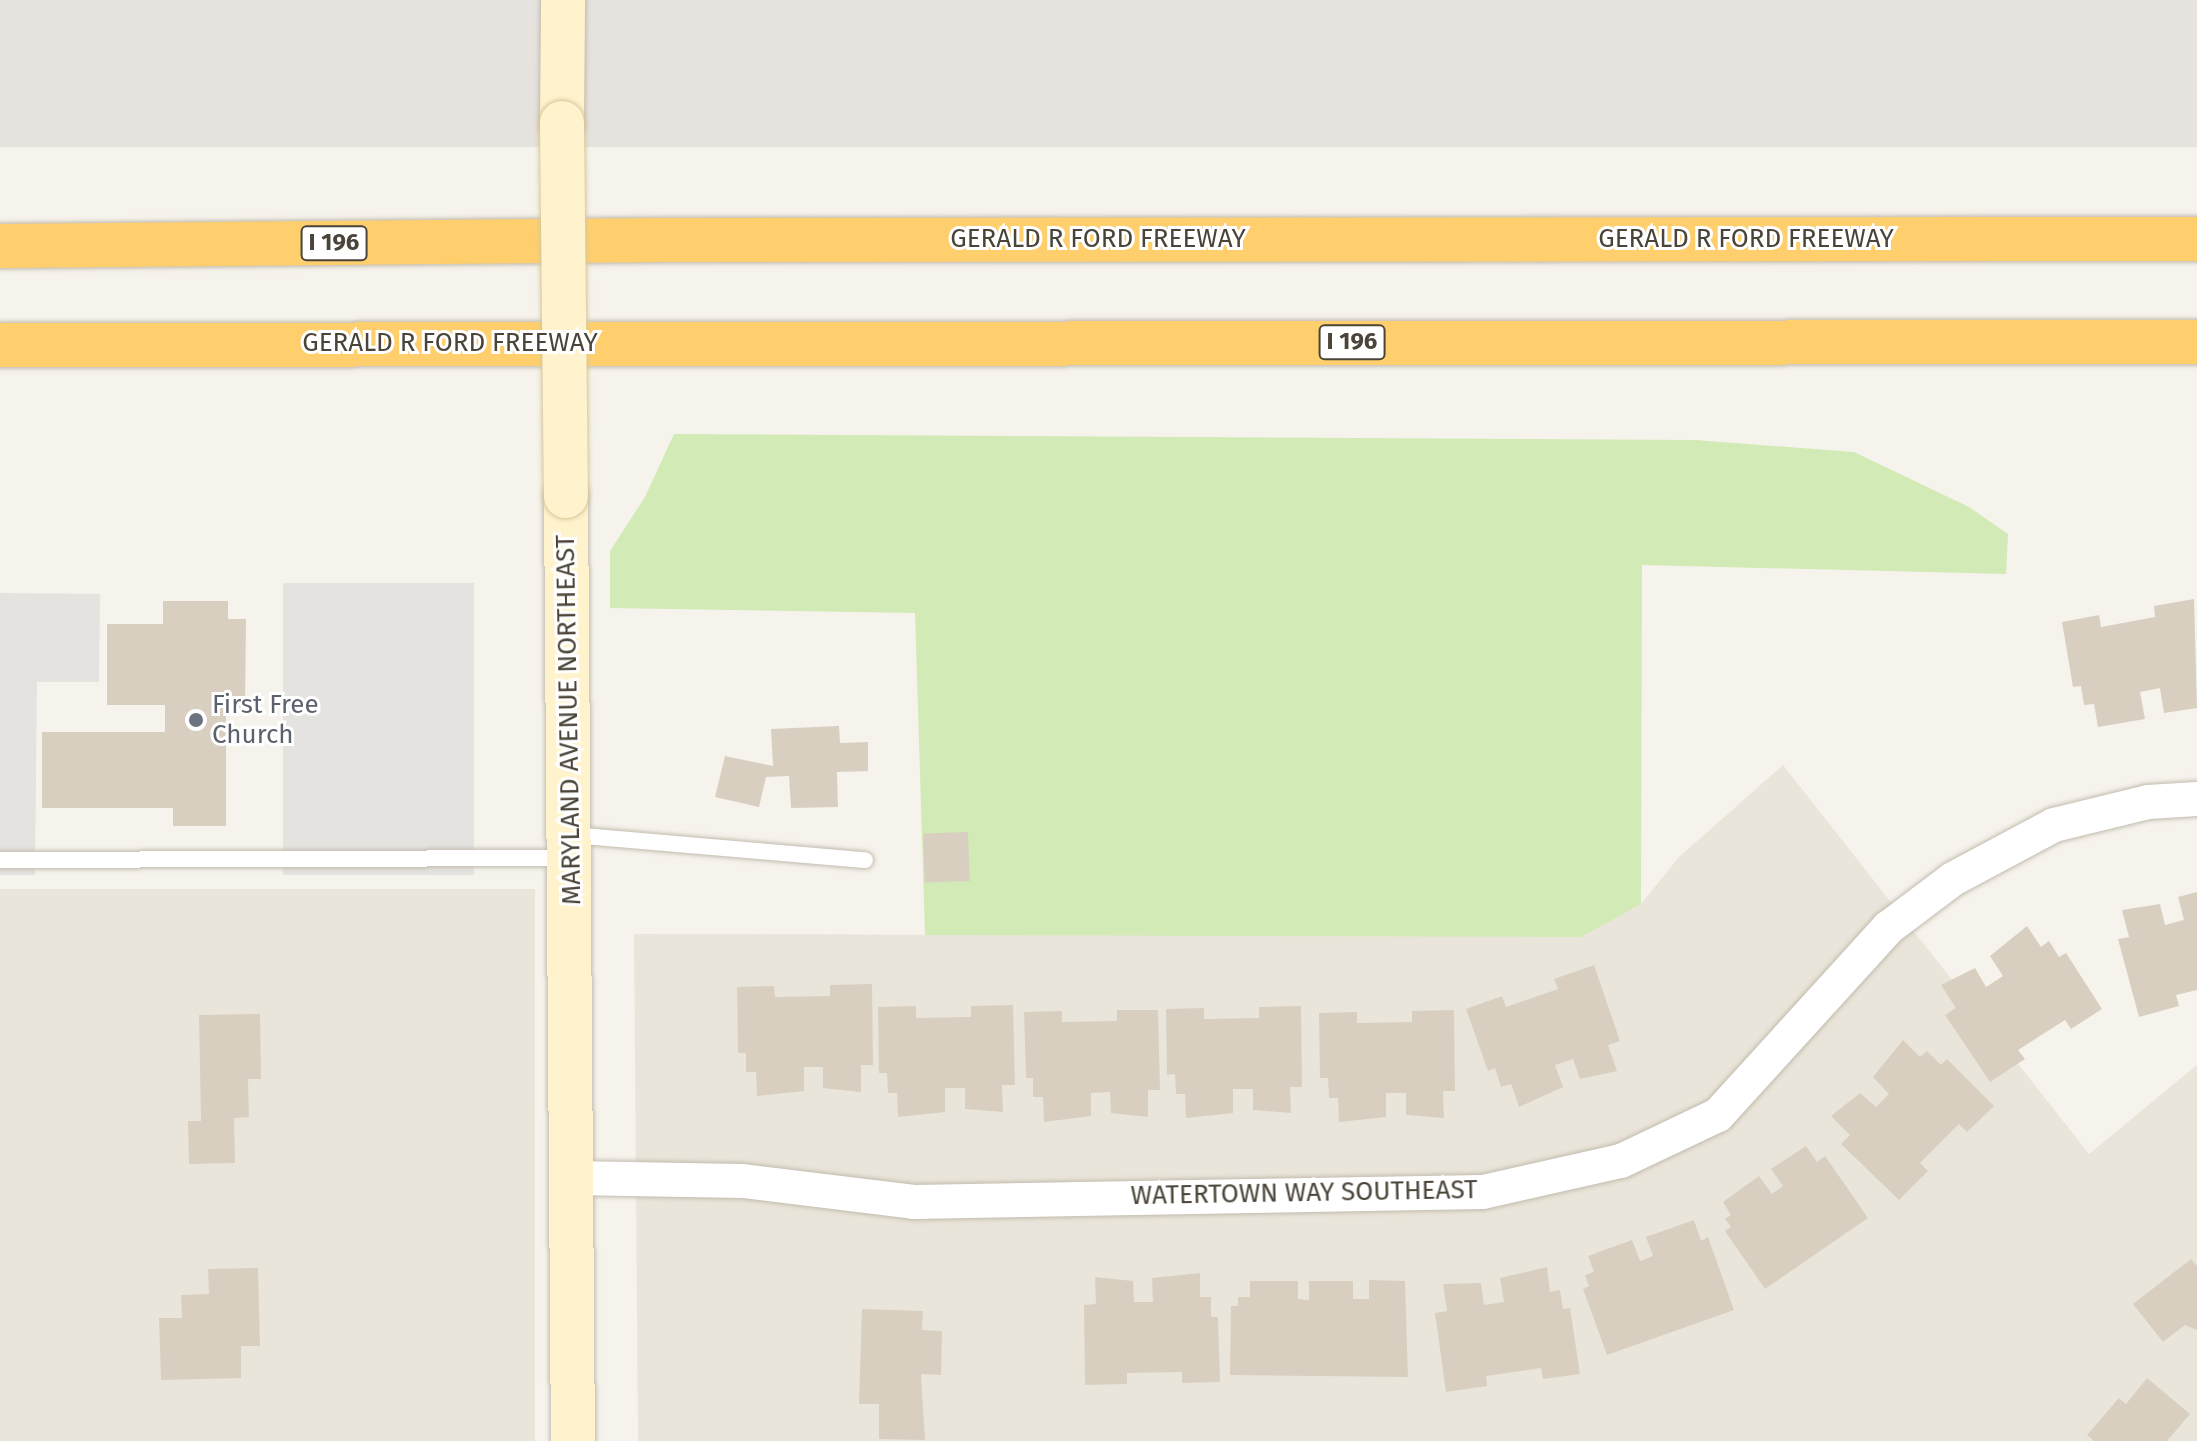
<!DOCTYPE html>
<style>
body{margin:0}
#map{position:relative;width:2197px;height:1441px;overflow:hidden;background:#f6f3ec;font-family:"Fira Sans",sans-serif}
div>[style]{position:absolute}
.residential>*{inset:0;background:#eae5da;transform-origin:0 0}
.industrial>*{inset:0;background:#e6e2dd;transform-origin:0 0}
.green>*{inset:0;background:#d2eab5}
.parking>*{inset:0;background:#e5e3e0;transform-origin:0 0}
.building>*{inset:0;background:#d8cfc1;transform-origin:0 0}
.roads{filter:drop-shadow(0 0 2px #c2bbae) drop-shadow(0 0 2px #c2bbae)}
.lane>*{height:16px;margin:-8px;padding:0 8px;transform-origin:8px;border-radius:8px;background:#fff}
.street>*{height:34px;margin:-17px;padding:0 17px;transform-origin:17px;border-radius:17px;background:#fff}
.secondary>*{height:44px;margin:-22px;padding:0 22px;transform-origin:22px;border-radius:22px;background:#fff3cd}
.highway>*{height:44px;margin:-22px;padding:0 22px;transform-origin:22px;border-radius:22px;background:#ffcf6e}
.bridges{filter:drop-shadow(0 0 2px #d6c79b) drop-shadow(0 0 2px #d6c79b)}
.secondary-bridge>*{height:44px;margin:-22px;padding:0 22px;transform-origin:22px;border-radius:22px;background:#fff3cd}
.dots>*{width:22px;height:22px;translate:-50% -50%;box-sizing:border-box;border:4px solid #fff;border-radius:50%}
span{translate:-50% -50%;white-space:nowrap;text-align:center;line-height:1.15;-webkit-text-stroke:6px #fff;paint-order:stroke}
.shield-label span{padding:2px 6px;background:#fff;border:2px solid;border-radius:6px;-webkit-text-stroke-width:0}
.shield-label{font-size:24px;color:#4b4439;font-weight:700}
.street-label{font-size:26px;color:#4b4439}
.worship-label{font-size:26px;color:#5b616d}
.left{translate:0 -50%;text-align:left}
</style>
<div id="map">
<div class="residential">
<i style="clip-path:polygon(1783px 765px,2089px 1154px,2197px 1065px,2197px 1441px,638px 1441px,634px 934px,1581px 936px,1641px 904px,1679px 857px)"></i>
<i style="left:535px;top:889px;width:552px;height:535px;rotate:90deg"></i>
</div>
<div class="industrial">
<i style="left:0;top:0;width:2197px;height:147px"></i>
</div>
<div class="green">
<i style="clip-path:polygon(674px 434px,1695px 440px,1854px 452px,1969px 507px,2008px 534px,2006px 574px,1642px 565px,1641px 904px,1581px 937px,925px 935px,915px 613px,610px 608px,610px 551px,645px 497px)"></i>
</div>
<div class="parking">
<i style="left:283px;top:583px;width:191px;height:292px"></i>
<i style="clip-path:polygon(0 593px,100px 594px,99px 682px,37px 682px,35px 875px,0 875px)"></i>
</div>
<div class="building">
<i style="clip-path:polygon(2194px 599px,2197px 708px,2164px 713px,2160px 688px,2140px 692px,2145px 719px,2098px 727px,2094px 704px,2084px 705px,2081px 686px,2073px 687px,2062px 622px,2099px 615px,2101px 627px,2155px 617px,2154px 606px)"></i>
<i style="clip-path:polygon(163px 601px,228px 601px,228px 619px,246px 619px,245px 708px,226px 708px,226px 826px,173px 826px,173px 808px,42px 808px,42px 732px,165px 732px,165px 705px,107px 705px,107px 624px,163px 624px)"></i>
<i style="clip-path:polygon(839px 726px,840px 743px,868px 742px,868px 771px,837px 772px,838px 807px,791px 808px,789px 776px,766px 777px,759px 807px,715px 797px,725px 756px,773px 766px,771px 729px)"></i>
<i style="left:968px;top:832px;width:49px;height:45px;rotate:88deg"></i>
<i style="clip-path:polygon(2197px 892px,2197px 990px,2176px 995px,2179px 1006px,2139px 1017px,2118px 939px,2129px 937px,2122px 910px,2160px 904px,2165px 925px,2184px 920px,2178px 897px)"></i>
<i style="clip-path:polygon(2027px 926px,2041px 947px,2049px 941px,2059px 957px,2066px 953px,2102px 1009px,2071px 1029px,2065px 1020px,2018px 1050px,2025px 1059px,1990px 1082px,1945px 1015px,1956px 1008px,1941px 985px,1975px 968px,1986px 987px,2003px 976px,1990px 956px)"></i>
<i style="clip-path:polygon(1594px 965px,1620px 1041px,1608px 1045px,1617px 1071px,1580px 1079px,1573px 1059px,1555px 1065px,1563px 1087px,1519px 1107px,1511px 1084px,1501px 1087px,1495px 1068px,1488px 1071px,1466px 1009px,1502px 996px,1506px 1007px,1558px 989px,1554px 979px)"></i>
<i style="clip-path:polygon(872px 984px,873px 1065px,861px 1065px,861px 1092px,823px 1088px,823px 1067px,804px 1067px,804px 1091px,757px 1096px,756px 1072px,746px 1072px,746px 1053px,738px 1053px,737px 987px,774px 986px,775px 997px,830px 996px,830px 985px)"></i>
<i style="clip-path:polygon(1013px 1005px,1015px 1085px,1002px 1085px,1003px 1112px,965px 1109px,965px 1088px,945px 1088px,945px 1112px,898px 1117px,897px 1093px,888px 1093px,887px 1073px,879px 1073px,878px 1007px,916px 1006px,916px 1018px,971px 1017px,971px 1006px)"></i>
<i style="clip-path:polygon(1301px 1006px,1302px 1087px,1290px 1087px,1291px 1113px,1253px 1110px,1253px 1089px,1233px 1089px,1233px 1113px,1186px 1118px,1185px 1094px,1176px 1094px,1175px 1074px,1167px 1075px,1166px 1009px,1204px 1008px,1204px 1019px,1259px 1018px,1259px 1007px)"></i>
<i style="clip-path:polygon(1117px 1010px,1158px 1010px,1160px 1090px,1148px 1090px,1148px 1117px,1111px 1113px,1110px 1092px,1091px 1093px,1091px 1116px,1044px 1122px,1043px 1097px,1033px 1097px,1033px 1078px,1026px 1078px,1024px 1012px,1062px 1011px,1062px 1022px,1117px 1021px)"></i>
<i style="clip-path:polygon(1454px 1010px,1455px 1091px,1443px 1091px,1444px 1118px,1406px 1115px,1406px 1093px,1386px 1093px,1386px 1117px,1339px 1122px,1338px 1098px,1329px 1098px,1328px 1078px,1320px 1078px,1319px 1013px,1357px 1012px,1357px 1023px,1412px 1022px,1412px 1011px)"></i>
<i style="clip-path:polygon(260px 1014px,261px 1079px,248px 1079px,249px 1117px,234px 1118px,235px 1163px,189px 1164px,188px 1121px,201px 1121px,199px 1015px)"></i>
<i style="clip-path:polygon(1903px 1040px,1920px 1057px,1927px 1051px,1941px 1065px,1947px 1059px,1994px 1106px,1967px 1132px,1959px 1124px,1920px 1163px,1928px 1171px,1899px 1200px,1841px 1144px,1850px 1135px,1831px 1116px,1860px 1093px,1876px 1107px,1889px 1094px,1873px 1077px)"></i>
<i style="clip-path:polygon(1806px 1146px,1817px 1162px,1825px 1156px,1868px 1218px,1765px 1289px,1725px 1231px,1731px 1227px,1725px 1219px,1731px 1215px,1723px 1202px,1759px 1176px,1772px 1194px,1783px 1186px,1771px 1169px)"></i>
<i style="clip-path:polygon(1694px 1220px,1701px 1241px,1708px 1237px,1734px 1310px,1607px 1355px,1583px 1289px,1589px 1286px,1585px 1275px,1594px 1272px,1588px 1256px,1632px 1240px,1640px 1261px,1653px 1256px,1646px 1237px)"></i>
<i style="clip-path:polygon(2191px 1259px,2197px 1266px,2197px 1330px,2185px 1325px,2163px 1342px,2133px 1304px)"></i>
<i style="clip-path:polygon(1547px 1267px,1550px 1292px,1560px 1290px,1563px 1309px,1570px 1308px,1580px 1374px,1543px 1379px,1541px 1368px,1486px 1376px,1487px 1386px,1446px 1392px,1435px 1313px,1447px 1311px,1443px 1284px,1481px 1283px,1484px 1305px,1504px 1302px,1500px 1278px)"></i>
<i style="clip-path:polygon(258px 1268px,260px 1346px,241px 1346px,241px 1378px,161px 1380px,159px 1318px,182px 1318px,181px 1295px,209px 1294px,208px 1269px)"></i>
<i style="clip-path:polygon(1200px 1273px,1200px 1297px,1211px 1297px,1211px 1317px,1218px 1317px,1220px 1382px,1182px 1383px,1182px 1372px,1127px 1373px,1127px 1384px,1085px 1385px,1084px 1305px,1096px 1304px,1095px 1277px,1133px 1281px,1134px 1302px,1153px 1302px,1152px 1278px)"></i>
<i style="clip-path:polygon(1369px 1280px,1405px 1281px,1408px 1377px,1230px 1375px,1231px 1306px,1238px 1306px,1238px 1297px,1250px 1297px,1250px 1281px,1298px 1281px,1298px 1299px,1309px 1300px,1309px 1281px,1353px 1281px,1353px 1299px,1369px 1299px)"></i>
<i style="clip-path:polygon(862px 1309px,923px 1311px,922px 1330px,942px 1331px,941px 1375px,921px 1374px,925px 1440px,879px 1439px,879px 1404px,859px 1404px)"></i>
<i style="clip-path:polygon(2147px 1378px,2190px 1414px,2167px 1441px,2094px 1441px,2087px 1435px,2119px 1398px,2126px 1404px)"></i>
</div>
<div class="roads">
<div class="lane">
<i style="left:571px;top:835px;width:295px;rotate:4.9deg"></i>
<i style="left:0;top:860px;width:565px;rotate:-0.2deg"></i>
</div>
<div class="street">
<i style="left:572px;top:1178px;width:171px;rotate:1deg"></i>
<i style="left:743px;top:1181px;width:172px;rotate:7deg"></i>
<i style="left:914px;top:1202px;width:569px;rotate:-1.01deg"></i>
<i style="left:1483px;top:1192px;width:141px;rotate:-12.7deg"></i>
<i style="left:1621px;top:1161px;width:107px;rotate:-25.4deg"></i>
<i style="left:1718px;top:1115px;width:253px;rotate:-47.7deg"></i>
<i style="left:1888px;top:928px;width:81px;rotate:-37deg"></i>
<i style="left:1953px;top:879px;width:115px;rotate:-28.1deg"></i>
<i style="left:2054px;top:825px;width:97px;rotate:-13.7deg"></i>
<i style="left:2148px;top:802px;width:49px;rotate:-3.5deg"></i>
</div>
<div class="secondary">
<i style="left:562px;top:123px;width:123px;rotate:-89.5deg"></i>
<i style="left:566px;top:496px;width:945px;rotate:89.58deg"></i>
</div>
<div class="highway">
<i style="left:0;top:246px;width:667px;rotate:-0.52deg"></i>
<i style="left:667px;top:240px;width:1530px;rotate:-0.04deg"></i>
<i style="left:0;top:345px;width:2197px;rotate:-0.08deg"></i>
</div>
</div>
<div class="bridges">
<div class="secondary-bridge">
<i style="left:562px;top:123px;width:373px;rotate:89.4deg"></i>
</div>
</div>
<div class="dots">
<i style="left:196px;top:720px;background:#6b7280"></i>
</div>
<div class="shield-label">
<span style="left:334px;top:243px">I 196</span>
<span style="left:1352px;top:342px">I 196</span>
</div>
<div class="street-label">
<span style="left:1098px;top:239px">GERALD R FORD FREEWAY</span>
<span style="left:1746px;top:239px">GERALD R FORD FREEWAY</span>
<span style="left:450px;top:343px">GERALD R FORD FREEWAY</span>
<span style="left:569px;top:720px;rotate:-91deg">MARYLAND AVENUE NORTHEAST</span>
<span style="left:1304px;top:1193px;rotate:-1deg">WATERTOWN WAY SOUTHEAST</span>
</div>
<div class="worship-label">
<span class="left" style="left:212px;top:720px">First Free<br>Church</span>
</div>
</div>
